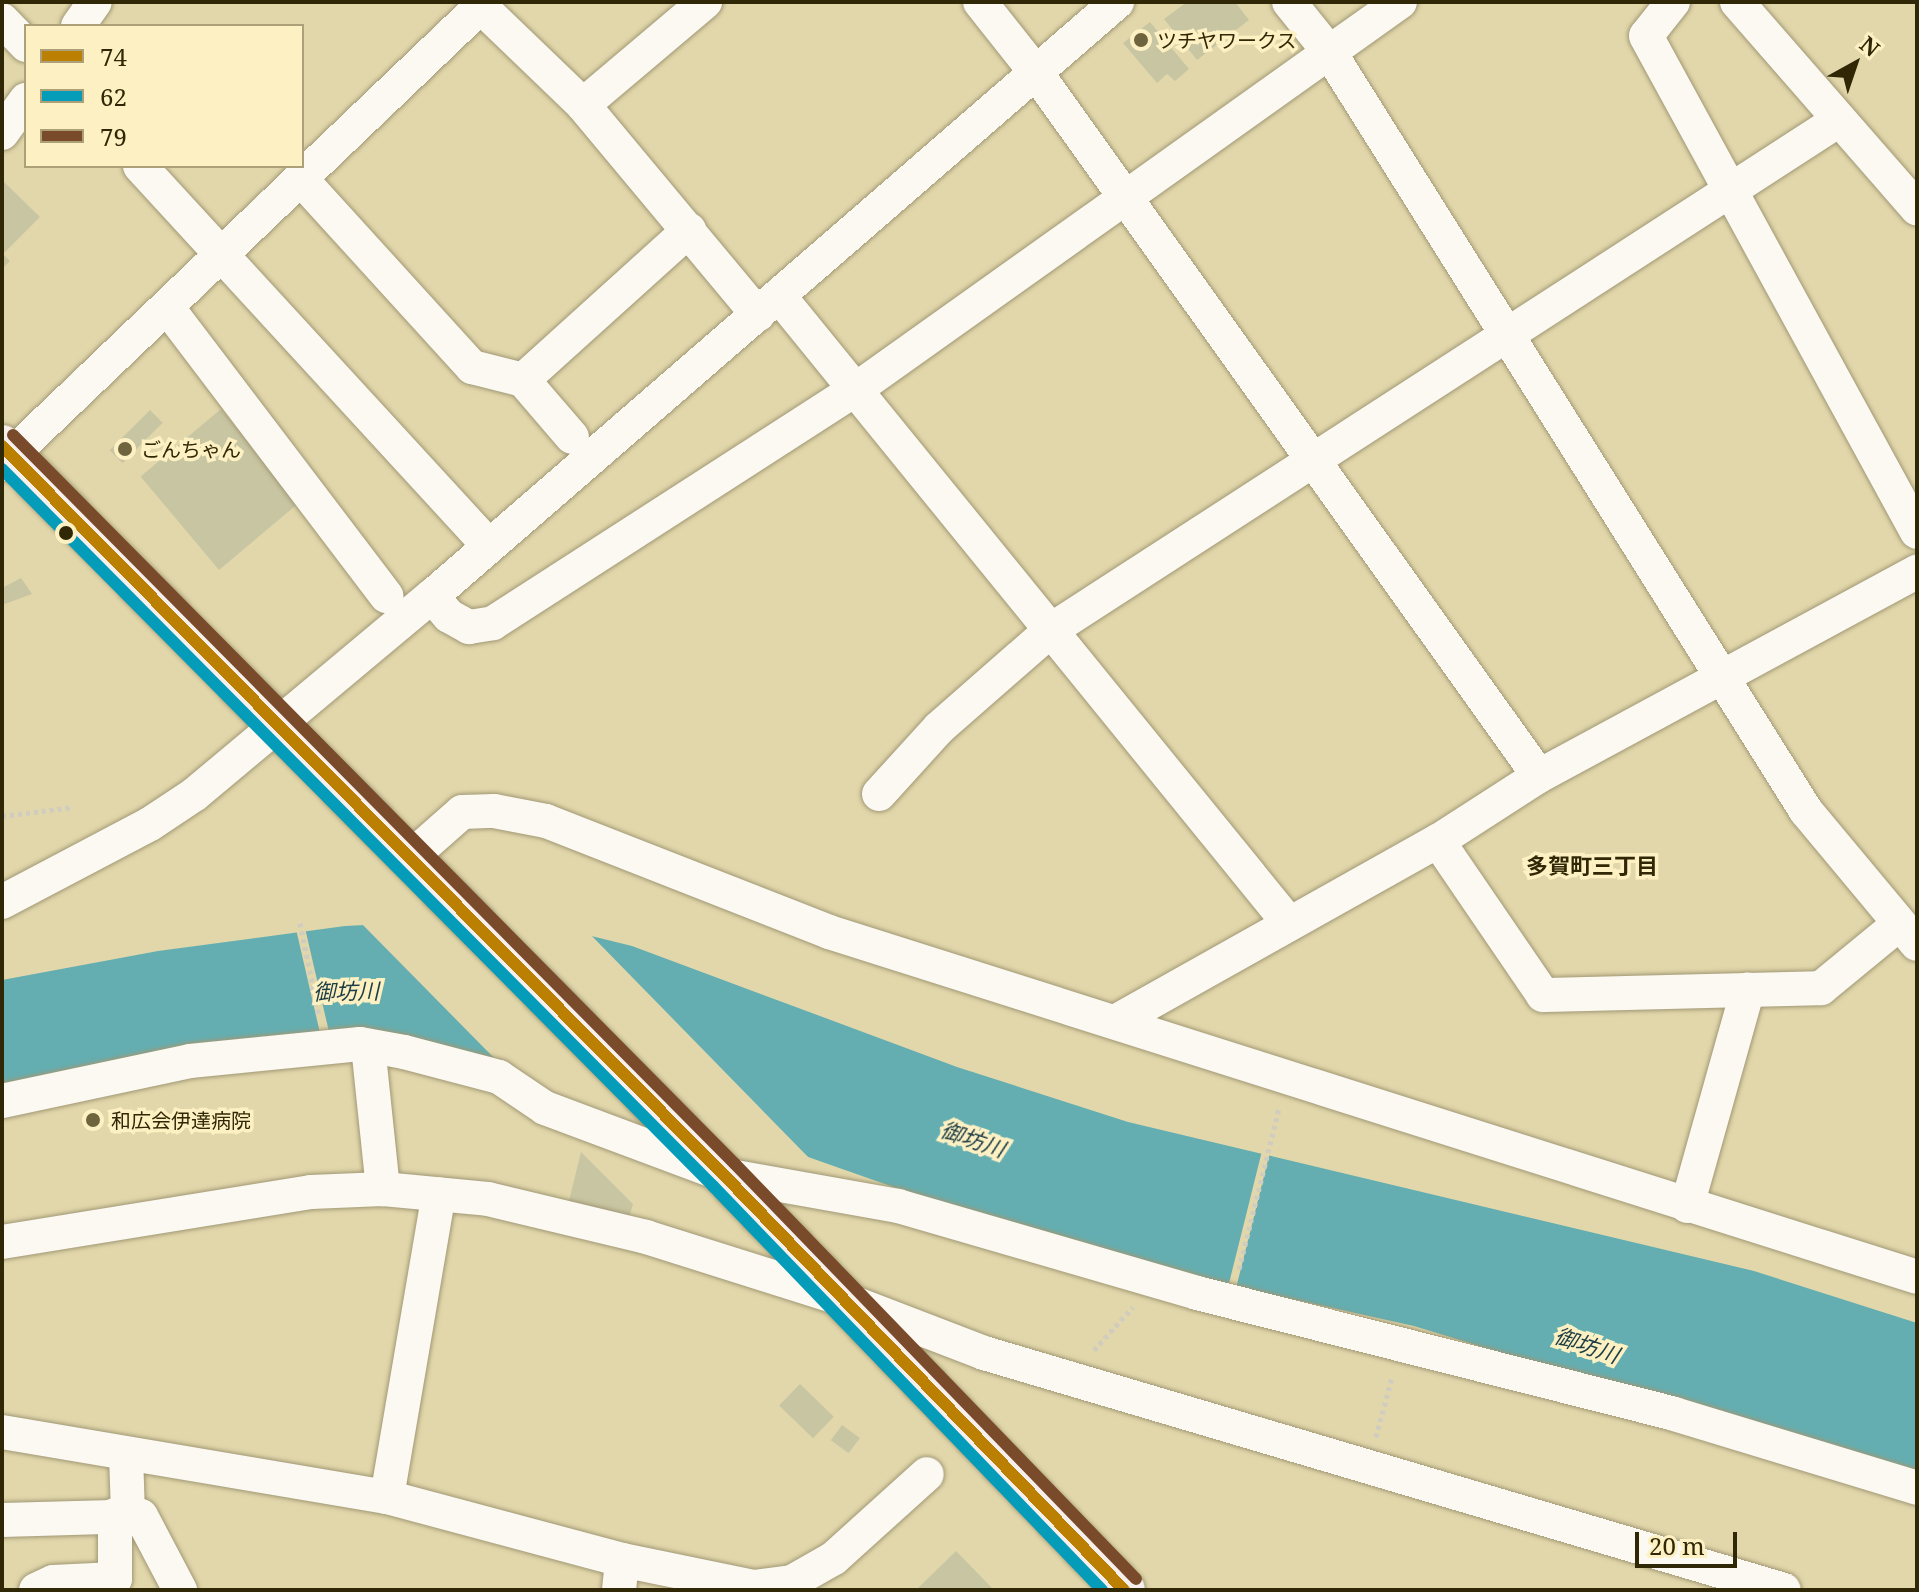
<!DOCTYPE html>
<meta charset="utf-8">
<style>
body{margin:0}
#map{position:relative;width:1919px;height:1592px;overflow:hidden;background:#e2d7ab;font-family:"Noto Serif","Noto Sans JP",serif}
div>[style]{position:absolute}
.water>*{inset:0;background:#64aeb1}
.pier>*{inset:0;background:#e2d7ab;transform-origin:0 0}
.building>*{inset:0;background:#c8c5a2;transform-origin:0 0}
.path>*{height:5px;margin-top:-2.5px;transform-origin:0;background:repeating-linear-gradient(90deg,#d0ccbf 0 4px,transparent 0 8px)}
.roads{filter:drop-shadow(0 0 2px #a19875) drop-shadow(0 0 2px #a19875)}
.minor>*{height:34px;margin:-17px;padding:0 17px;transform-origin:17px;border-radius:17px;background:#fbf9f2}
.major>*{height:42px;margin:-21px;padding:0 21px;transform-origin:21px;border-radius:21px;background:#f6efec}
.bus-1>*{height:12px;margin:-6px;padding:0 6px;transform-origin:6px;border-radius:6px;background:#bb8002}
.bus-2>*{height:12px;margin:-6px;padding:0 6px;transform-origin:6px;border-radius:6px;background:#059cba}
.bus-3>*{height:12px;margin:-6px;padding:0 6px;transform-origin:6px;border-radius:6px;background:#7a4b2a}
.dots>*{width:22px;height:22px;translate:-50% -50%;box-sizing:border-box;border:4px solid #fdf1c3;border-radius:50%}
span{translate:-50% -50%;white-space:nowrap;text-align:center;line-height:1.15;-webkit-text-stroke:7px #fdf1c3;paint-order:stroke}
.poi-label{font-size:20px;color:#2f2705}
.left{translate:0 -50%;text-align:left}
.neighbourhood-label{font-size:22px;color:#2f2705;font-weight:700}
.water-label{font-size:22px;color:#1e3e45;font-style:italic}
.frame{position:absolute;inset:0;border:4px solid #2f2705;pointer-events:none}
.legend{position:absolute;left:24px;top:24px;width:280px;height:144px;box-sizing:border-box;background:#fdf1c3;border:2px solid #aba077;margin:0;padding:10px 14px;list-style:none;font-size:24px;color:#2f2705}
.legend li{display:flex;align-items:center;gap:16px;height:40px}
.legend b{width:40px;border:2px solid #aba077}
.north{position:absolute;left:1815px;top:24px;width:80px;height:80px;-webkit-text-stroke:6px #fdf1c3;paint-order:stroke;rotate:40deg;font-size:22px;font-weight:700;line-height:32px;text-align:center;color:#2f2705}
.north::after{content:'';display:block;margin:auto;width:28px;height:36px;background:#2f2705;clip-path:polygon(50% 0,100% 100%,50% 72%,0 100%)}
.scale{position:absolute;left:1635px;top:1532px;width:102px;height:36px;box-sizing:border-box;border:4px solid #2f2705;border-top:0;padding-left:10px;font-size:24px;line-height:28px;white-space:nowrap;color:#2f2705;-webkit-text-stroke:6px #fdf1c3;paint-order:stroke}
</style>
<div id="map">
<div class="water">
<i style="clip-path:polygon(488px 919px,567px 930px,632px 946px,957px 1067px,1128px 1122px,1754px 1271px,1917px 1323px,1917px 1481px,1414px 1326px,1210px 1281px,933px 1201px,587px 1079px,474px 1053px,355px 1038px,2px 1089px,2px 980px,158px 951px,345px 926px)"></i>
</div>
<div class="pier">
<i style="clip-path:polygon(488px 915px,586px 930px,810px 1159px,586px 1083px,500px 1064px,360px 922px)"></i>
<i style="left:305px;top:928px;width:117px;height:9px;rotate:77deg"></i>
<i style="left:1262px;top:1151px;width:8px;height:143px;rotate:14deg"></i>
</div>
<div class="building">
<i style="clip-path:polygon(1187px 2px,1235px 2px,1249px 20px,1197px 60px,1164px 19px)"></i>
<i style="clip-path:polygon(1150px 22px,1189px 69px,1175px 81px,1167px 74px,1157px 83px,1123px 43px)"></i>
<i style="clip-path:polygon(2px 180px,40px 217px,3px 254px,10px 261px,2px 269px)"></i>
<i style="left:221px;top:409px;width:122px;height:105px;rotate:50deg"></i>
<i style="left:150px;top:410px;width:18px;height:57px;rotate:45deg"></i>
<i style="clip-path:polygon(21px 578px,32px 594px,2px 605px,2px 588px)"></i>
<i style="clip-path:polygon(581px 1152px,633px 1204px,629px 1217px,569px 1201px)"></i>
<i style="left:800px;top:1384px;width:47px;height:30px;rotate:44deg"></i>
<i style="left:842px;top:1425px;width:22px;height:19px;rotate:36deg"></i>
<i style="clip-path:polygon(956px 1551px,994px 1590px,916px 1590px)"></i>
</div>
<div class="path">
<i style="left:2px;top:816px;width:72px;rotate:-7.2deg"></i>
<i style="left:300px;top:923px;width:95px;rotate:78.5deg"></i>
<i style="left:1239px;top:1269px;width:166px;rotate:-76deg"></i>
<i style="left:1094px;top:1350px;width:58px;rotate:-47.8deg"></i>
<i style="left:1376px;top:1437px;width:62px;rotate:-75.1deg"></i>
</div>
<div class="roads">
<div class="minor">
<i style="left:476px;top:2px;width:149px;rotate:43.9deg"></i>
<i style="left:583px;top:105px;width:273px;rotate:50.2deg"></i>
<i style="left:980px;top:2px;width:92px;rotate:51.6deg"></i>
<i style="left:1037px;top:74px;width:863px;rotate:54.43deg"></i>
<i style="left:1289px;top:2px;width:65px;rotate:51.2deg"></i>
<i style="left:1330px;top:53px;width:895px;rotate:57.87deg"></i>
<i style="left:1806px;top:811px;width:173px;rotate:50.2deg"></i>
<i style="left:1673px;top:2px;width:43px;rotate:128.5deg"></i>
<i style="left:1646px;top:36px;width:565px;rotate:61.35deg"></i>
<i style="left:1737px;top:2px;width:274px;rotate:48.9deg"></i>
<i style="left:2px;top:20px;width:35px;rotate:46deg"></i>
<i style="left:78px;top:26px;width:29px;rotate:-55deg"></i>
<i style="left:583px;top:105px;width:160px;rotate:-40.2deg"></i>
<i style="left:2px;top:133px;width:41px;rotate:-54deg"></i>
<i style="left:140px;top:166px;width:515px;rotate:47.44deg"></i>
<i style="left:300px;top:178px;width:256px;rotate:47.7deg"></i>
<i style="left:472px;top:367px;width:53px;rotate:14.3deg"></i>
<i style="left:523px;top:380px;width:75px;rotate:49.3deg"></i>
<i style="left:779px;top:296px;width:807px;rotate:50.89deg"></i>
<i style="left:167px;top:307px;width:363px;rotate:52.8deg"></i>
<i style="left:523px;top:380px;width:224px;rotate:-42.1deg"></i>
<i style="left:2px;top:464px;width:661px;rotate:-43.71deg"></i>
<i style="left:432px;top:596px;width:26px;rotate:50deg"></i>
<i style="left:449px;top:616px;width:23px;rotate:29deg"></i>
<i style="left:469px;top:627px;width:24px;rotate:-9deg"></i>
<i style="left:493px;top:623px;width:431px;rotate:-32.8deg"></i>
<i style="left:855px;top:390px;width:669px;rotate:-35.45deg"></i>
<i style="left:879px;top:794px;width:89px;rotate:-47.7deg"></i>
<i style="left:939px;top:728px;width:149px;rotate:-41.2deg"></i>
<i style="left:1051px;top:630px;width:939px;rotate:-32.91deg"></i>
<i style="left:1438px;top:841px;width:186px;rotate:55.7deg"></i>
<i style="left:1543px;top:995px;width:278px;rotate:-1.4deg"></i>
<i style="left:1821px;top:988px;width:101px;rotate:-39.4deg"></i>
<i style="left:411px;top:857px;width:68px;rotate:-41.4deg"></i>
<i style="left:462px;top:812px;width:32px;rotate:-2deg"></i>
<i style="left:494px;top:811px;width:53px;rotate:10.9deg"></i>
<i style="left:546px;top:821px;width:304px;rotate:21.4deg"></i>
<i style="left:829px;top:932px;width:1141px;rotate:17.59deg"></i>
<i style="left:2px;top:902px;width:167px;rotate:-27.8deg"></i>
<i style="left:150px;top:824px;width:54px;rotate:-33.7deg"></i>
<i style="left:195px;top:794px;width:309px;rotate:-39.9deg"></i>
<i style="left:432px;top:596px;width:907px;rotate:-40.93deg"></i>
<i style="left:1115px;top:1022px;width:370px;rotate:-29.3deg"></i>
<i style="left:1438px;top:841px;width:120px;rotate:-32.8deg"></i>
<i style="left:1539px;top:776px;width:430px;rotate:-28.4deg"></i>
<i style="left:368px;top:1046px;width:144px;rotate:84deg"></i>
<i style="left:2px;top:1101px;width:192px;rotate:-12deg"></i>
<i style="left:190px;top:1061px;width:171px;rotate:-5.7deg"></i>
<i style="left:360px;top:1044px;width:45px;rotate:10.3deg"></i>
<i style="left:404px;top:1052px;width:98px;rotate:14.7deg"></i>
<i style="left:499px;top:1077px;width:55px;rotate:34deg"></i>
<i style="left:545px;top:1108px;width:191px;rotate:20.5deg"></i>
<i style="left:724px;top:1175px;width:177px;rotate:10.1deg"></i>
<i style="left:898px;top:1206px;width:311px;rotate:16.2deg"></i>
<i style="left:1197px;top:1293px;width:492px;rotate:14.2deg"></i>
<i style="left:1674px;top:1414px;width:254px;rotate:16.9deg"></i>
<i style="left:1687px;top:1206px;width:225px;rotate:-74.3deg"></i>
<i style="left:2px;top:1242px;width:313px;rotate:-9.2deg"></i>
<i style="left:311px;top:1192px;width:72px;rotate:-2.4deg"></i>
<i style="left:383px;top:1189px;width:105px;rotate:5.4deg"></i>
<i style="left:488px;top:1199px;width:163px;rotate:13.5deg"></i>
<i style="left:646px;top:1237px;width:210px;rotate:17.5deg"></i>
<i style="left:846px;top:1300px;width:148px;rotate:21deg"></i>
<i style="left:984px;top:1353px;width:834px;rotate:16.5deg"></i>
<i style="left:2px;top:1432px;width:390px;rotate:9.6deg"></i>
<i style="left:387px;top:1497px;width:243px;rotate:15deg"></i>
<i style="left:622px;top:1560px;width:134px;rotate:11.6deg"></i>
<i style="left:753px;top:1587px;width:39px;rotate:-7deg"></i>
<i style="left:792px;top:1582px;width:48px;rotate:-29.7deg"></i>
<i style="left:834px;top:1558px;width:125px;rotate:-42.1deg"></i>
<i style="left:126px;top:1454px;width:61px;rotate:88.1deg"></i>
<i style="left:387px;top:1497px;width:307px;rotate:-80.3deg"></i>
<i style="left:2px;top:1520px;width:139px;rotate:-1.6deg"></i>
<i style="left:141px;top:1516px;width:84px;rotate:62.2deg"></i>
<i style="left:36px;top:1590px;width:19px;rotate:-25deg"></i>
<i style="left:53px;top:1582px;width:62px;rotate:-2.8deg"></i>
<i style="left:115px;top:1579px;width:64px;rotate:-90deg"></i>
<i style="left:619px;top:1590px;width:30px;rotate:-84deg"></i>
</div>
<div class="major">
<i style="left:2px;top:446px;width:1026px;rotate:45.28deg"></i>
<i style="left:724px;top:1175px;width:576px;rotate:46.05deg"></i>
</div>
</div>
<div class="bus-1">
<i style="left:2px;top:446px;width:1026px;rotate:45.28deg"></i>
<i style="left:724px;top:1175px;width:576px;rotate:46.05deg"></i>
</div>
<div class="bus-2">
<i style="left:2px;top:469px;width:1010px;rotate:45.24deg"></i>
<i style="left:713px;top:1186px;width:561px;rotate:46.08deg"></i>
</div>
<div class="bus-3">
<i style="left:13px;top:435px;width:1026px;rotate:45.28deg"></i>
<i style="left:735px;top:1164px;width:577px;rotate:45.98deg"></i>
</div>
<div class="dots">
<i style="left:1141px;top:40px;background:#6e653f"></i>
<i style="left:125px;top:449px;background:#6e653f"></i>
<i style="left:66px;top:533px;background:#2f2705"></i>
<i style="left:93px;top:1120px;background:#6e653f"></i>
</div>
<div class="poi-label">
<span class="left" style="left:1157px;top:40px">ツチヤワークス</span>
<span class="left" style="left:141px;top:449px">ごんちゃん</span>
<span class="left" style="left:111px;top:1120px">和広会伊達病院</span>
</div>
<div class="neighbourhood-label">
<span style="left:1592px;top:866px">多賀町三丁目</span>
</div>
<div class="water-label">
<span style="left:346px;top:991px;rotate:-1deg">御坊川</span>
<span style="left:973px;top:1139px;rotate:19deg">御坊川</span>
<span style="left:1587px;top:1345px;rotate:19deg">御坊川</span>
</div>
<div class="frame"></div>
<ul class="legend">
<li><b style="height:10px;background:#bb8002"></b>74</li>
<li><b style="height:10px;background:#059cba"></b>62</li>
<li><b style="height:10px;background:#7a4b2a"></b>79</li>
</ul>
<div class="north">N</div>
<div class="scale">20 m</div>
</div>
